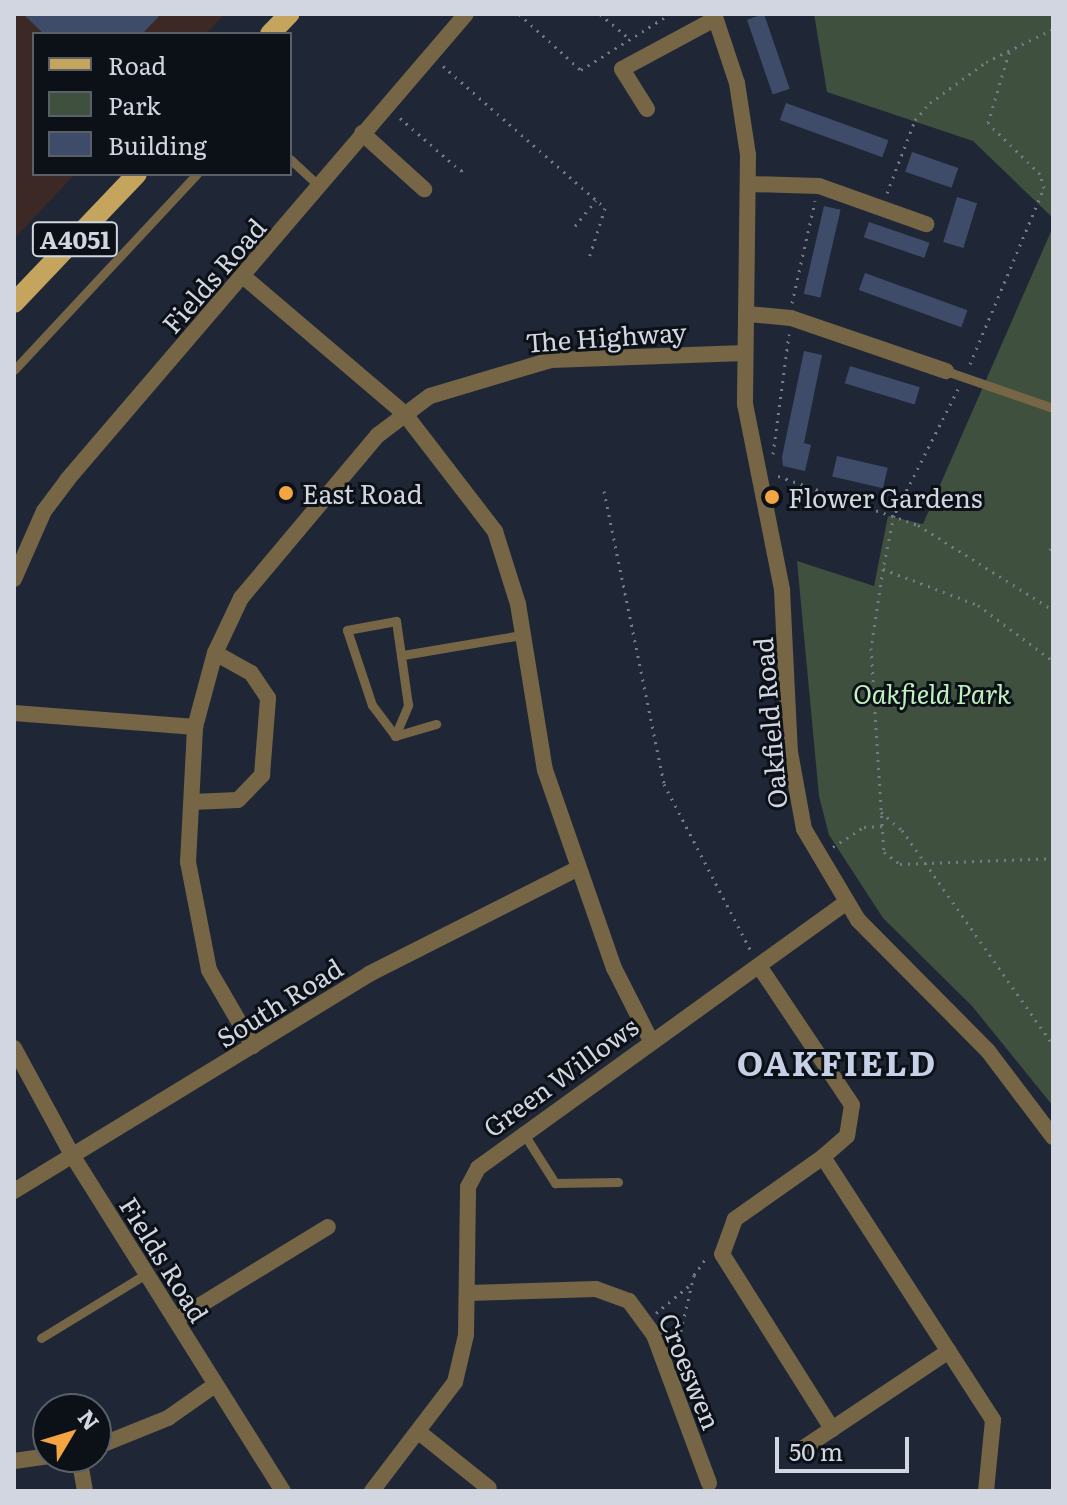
<!DOCTYPE html>
<style>
body{margin:0}
#map{position:relative;width:1067px;height:1505px;overflow:hidden;background:#1f2737;font-family:Literata,serif}
div>[style]{position:absolute}
.industrial>*{inset:0;background:#3c2926}
.green>*{inset:0;background:#3f503f}
.building>*{inset:0;background:#3e4c6a;transform-origin:0 0}
.path>*{height:3px;margin-top:-1.5px;transform-origin:0;background:repeating-linear-gradient(90deg,#747a88 0 2px,transparent 0 8px)}
.lane>*{height:9px;margin:-4.5px;padding:0 4.5px;transform-origin:4.5px;border-radius:4.5px;background:#766645}
.street>*{height:16px;margin:-8px;padding:0 8px;transform-origin:8px;border-radius:8px;background:#766645}
.primary>*{height:20px;margin:-10px;padding:0 10px;transform-origin:10px;border-radius:10px;background:#c5a45e}
.dots>*{width:22px;height:22px;translate:-50% -50%;box-sizing:border-box;border:4px solid #0c1017;border-radius:50%}
span{translate:-50% -50%;white-space:nowrap;text-align:center;line-height:1.15;-webkit-text-stroke:6px #0c1017;paint-order:stroke}
.shield-label span{padding:2px 6px;background:#0c1017;border:2px solid;border-radius:6px;-webkit-text-stroke-width:0}
.shield-label{font-size:24px;color:#d1d6e1;font-weight:700}
.street-label{font-size:26px;color:#d1d6e1}
.poi-label{font-size:26px;color:#d1d6e1}
.left{translate:0 -50%;text-align:left}
.park-label{font-size:26px;color:#c1f1bf;font-style:italic}
.district-label{font-size:34px;color:#c6d0e6;font-weight:700;letter-spacing:2px}
.frame{position:absolute;inset:0;border:16px solid #d1d6e1;pointer-events:none}
.legend{position:absolute;left:32px;top:32px;width:260px;height:144px;box-sizing:border-box;background:#0c1017;border:2px solid #5b5f68;margin:0;padding:10px 14px;list-style:none;font-size:24px;color:#d1d6e1}
.legend li{display:flex;align-items:center;gap:16px;height:40px}
.legend b{width:40px;border:2px solid #5b5f68}
.north{position:absolute;left:32px;top:1393px;width:80px;height:80px;box-sizing:border-box;background:#0c1017;border:2px solid #5b5f68;border-radius:50%;rotate:52deg;font-size:22px;font-weight:700;line-height:32px;text-align:center;color:#d1d6e1}
.north::after{content:'';display:block;margin:auto;width:28px;height:36px;background:#f2a541;clip-path:polygon(50% 0,100% 100%,50% 72%,0 100%)}
.scale{position:absolute;left:775px;top:1437px;width:134px;height:36px;box-sizing:border-box;border:4px solid #d1d6e1;border-top:0;padding-left:10px;font-size:24px;line-height:28px;white-space:nowrap;color:#d1d6e1;-webkit-text-stroke:6px #0c1017;paint-order:stroke}
</style>
<div id="map">
<div class="industrial">
<i style="clip-path:polygon(14px 14px,225px 14px,206px 34px,34px 34px,34px 174px,75px 174px,14px 239px)"></i>
</div>
<div class="green">
<i style="clip-path:polygon(814px 14px,1053px 14px,1053px 218px,973px 141px,827px 92px)"></i>
<i style="clip-path:polygon(1053px 227px,1053px 1106px,972px 1006px,883px 918px,829px 835px,819px 796px,797px 561px,874px 586px,888px 516px,923px 524px)"></i>
</div>
<div class="building">
<i style="clip-path:polygon(23px 14px,161px 14px,142px 34px,44px 34px)"></i>
<i style="left:764px;top:14px;width:79px;height:18px;rotate:71deg"></i>
<i style="left:786px;top:103px;width:109px;height:18px;rotate:20deg"></i>
<i style="left:912px;top:152px;width:49px;height:21px;rotate:19deg"></i>
<i style="left:957px;top:197px;width:21px;height:47px;rotate:17deg"></i>
<i style="left:824px;top:206px;width:17px;height:90px;rotate:13deg"></i>
<i style="left:869px;top:222px;width:64px;height:16px;rotate:19deg"></i>
<i style="left:865px;top:273px;width:109px;height:18px;rotate:20deg"></i>
<i style="clip-path:polygon(804px 351px,822px 355px,804px 443px,811px 445px,805px 471px,783px 466px,782px 457px)"></i>
<i style="left:850px;top:366px;width:73px;height:18px;rotate:17deg"></i>
<i style="left:837px;top:456px;width:52px;height:21px;rotate:13deg"></i>
</div>
<div class="path">
<i style="left:519px;top:14px;width:84px;rotate:42.1deg"></i>
<i style="left:581px;top:70px;width:105px;rotate:-32.2deg"></i>
<i style="left:600px;top:14px;width:39px;rotate:40deg"></i>
<i style="left:443px;top:66px;width:215px;rotate:41.2deg"></i>
<i style="left:605px;top:208px;width:52px;rotate:107.7deg"></i>
<i style="left:400px;top:118px;width:81px;rotate:41deg"></i>
<i style="left:461px;top:171px;width:7px;rotate:-45deg"></i>
<i style="left:887px;top:193px;width:78px;rotate:-69deg"></i>
<i style="left:915px;top:120px;width:23px;rotate:-49deg"></i>
<i style="left:930px;top:103px;width:69px;rotate:-36.2deg"></i>
<i style="left:986px;top:62px;width:75px;rotate:-26.2deg"></i>
<i style="left:575px;top:226px;width:33px;rotate:-51deg"></i>
<i style="left:792px;top:303px;width:105px;rotate:-77.3deg"></i>
<i style="left:970px;top:364px;width:191px;rotate:-67.2deg"></i>
<i style="left:1044px;top:188px;width:15px;rotate:-106deg"></i>
<i style="left:1040px;top:174px;width:73px;rotate:-135.6deg"></i>
<i style="left:988px;top:123px;width:77px;rotate:-73.4deg"></i>
<i style="left:958px;top:389px;width:141px;rotate:116.9deg"></i>
<i style="left:894px;top:515px;width:55px;rotate:101.5deg"></i>
<i style="left:883px;top:569px;width:80px;rotate:98.6deg"></i>
<i style="left:871px;top:648px;width:204px;rotate:86.4deg"></i>
<i style="left:884px;top:852px;width:20px;rotate:37deg"></i>
<i style="left:900px;top:864px;width:153px;rotate:-2.2deg"></i>
<i style="left:773px;top:454px;width:121px;rotate:-82.4deg"></i>
<i style="left:778px;top:476px;width:148px;rotate:19.3deg"></i>
<i style="left:918px;top:525px;width:160px;rotate:32.2deg"></i>
<i style="left:604px;top:491px;width:299px;rotate:78.4deg"></i>
<i style="left:664px;top:784px;width:188px;rotate:62.5deg"></i>
<i style="left:1050px;top:550px;width:7px;rotate:-63deg"></i>
<i style="left:883px;top:569px;width:102px;rotate:20.8deg"></i>
<i style="left:978px;top:605px;width:94px;rotate:36.7deg"></i>
<i style="left:881px;top:812px;width:28px;rotate:41deg"></i>
<i style="left:902px;top:830px;width:263px;rotate:54.9deg"></i>
<i style="left:833px;top:847px;width:37px;rotate:-33deg"></i>
<i style="left:864px;top:827px;width:18px;rotate:-3deg"></i>
<i style="left:656px;top:1313px;width:44px;rotate:-39.5deg"></i>
<i style="left:677px;top:1347px;width:74px;rotate:-76.7deg"></i>
<i style="left:694px;top:1275px;width:22px;rotate:-54deg"></i>
</div>
<div class="lane">
<i style="left:290px;top:159px;width:41px;rotate:43deg"></i>
<i style="left:14px;top:370px;width:268px;rotate:-47deg"></i>
<i style="left:946px;top:371px;width:113px;rotate:19.1deg"></i>
<i style="left:403px;top:655px;width:120px;rotate:-9.6deg"></i>
<i style="left:395px;top:736px;width:34px;rotate:-67deg"></i>
<i style="left:408px;top:705px;width:85px;rotate:-98.1deg"></i>
<i style="left:396px;top:621px;width:50px;rotate:169.6deg"></i>
<i style="left:347px;top:630px;width:79px;rotate:71.6deg"></i>
<i style="left:372px;top:705px;width:39px;rotate:53deg"></i>
<i style="left:395px;top:736px;width:43px;rotate:-16.3deg"></i>
<i style="left:522px;top:1131px;width:62px;rotate:57.6deg"></i>
<i style="left:555px;top:1183px;width:63px;rotate:-0.9deg"></i>
<i style="left:41px;top:1338px;width:123px;rotate:-31.4deg"></i>
</div>
<div class="street">
<i style="left:714px;top:14px;width:73px;rotate:71.6deg"></i>
<i style="left:737px;top:83px;width:73px;rotate:81.3deg"></i>
<i style="left:748px;top:155px;width:249px;rotate:90.7deg"></i>
<i style="left:745px;top:404px;width:190px;rotate:78.7deg"></i>
<i style="left:782px;top:590px;width:162px;rotate:87.2deg"></i>
<i style="left:790px;top:752px;width:78px;rotate:79.7deg"></i>
<i style="left:804px;top:829px;width:106px;rotate:59.3deg"></i>
<i style="left:858px;top:920px;width:185px;rotate:45.2deg"></i>
<i style="left:988px;top:1051px;width:108px;rotate:52.9deg"></i>
<i style="left:647px;top:109px;width:47px;rotate:-122deg"></i>
<i style="left:622px;top:69px;width:106px;rotate:-28.3deg"></i>
<i style="left:362px;top:133px;width:84px;rotate:42.1deg"></i>
<i style="left:750px;top:184px;width:69px;rotate:1.7deg"></i>
<i style="left:819px;top:186px;width:114px;rotate:19.6deg"></i>
<i style="left:244px;top:277px;width:210px;rotate:40.4deg"></i>
<i style="left:404px;top:413px;width:149px;rotate:52.4deg"></i>
<i style="left:495px;top:531px;width:77px;rotate:72.5deg"></i>
<i style="left:518px;top:604px;width:168px;rotate:80.8deg"></i>
<i style="left:545px;top:770px;width:210px;rotate:70.8deg"></i>
<i style="left:614px;top:968px;width:80px;rotate:63.1deg"></i>
<i style="left:748px;top:314px;width:43px;rotate:5.3deg"></i>
<i style="left:791px;top:318px;width:164px;rotate:18.9deg"></i>
<i style="left:14px;top:579px;width:74px;rotate:-66.2deg"></i>
<i style="left:44px;top:511px;width:39px;rotate:-53deg"></i>
<i style="left:67px;top:480px;width:613px;rotate:-49.43deg"></i>
<i style="left:14px;top:713px;width:182px;rotate:4.4deg"></i>
<i style="left:192px;top:802px;width:46px;rotate:-2.5deg"></i>
<i style="left:238px;top:800px;width:35px;rotate:-46deg"></i>
<i style="left:262px;top:775px;width:77px;rotate:-85.5deg"></i>
<i style="left:268px;top:698px;width:30px;rotate:-124deg"></i>
<i style="left:251px;top:673px;width:41px;rotate:-150.9deg"></i>
<i style="left:759px;top:966px;width:167px;rotate:56.2deg"></i>
<i style="left:852px;top:1105px;width:31px;rotate:99deg"></i>
<i style="left:847px;top:1136px;width:32px;rotate:139deg"></i>
<i style="left:823px;top:1157px;width:313px;rotate:57.1deg"></i>
<i style="left:993px;top:1420px;width:71px;rotate:95.6deg"></i>
<i style="left:253px;top:1046px;width:88px;rotate:-120.1deg"></i>
<i style="left:209px;top:970px;width:110px;rotate:-101deg"></i>
<i style="left:188px;top:862px;width:135px;rotate:-87deg"></i>
<i style="left:195px;top:727px;width:77px;rotate:-74.9deg"></i>
<i style="left:215px;top:653px;width:61px;rotate:-64.7deg"></i>
<i style="left:241px;top:598px;width:213px;rotate:-50deg"></i>
<i style="left:378px;top:435px;width:65px;rotate:-36.9deg"></i>
<i style="left:430px;top:396px;width:126px;rotate:-16.6deg"></i>
<i style="left:551px;top:360px;width:194px;rotate:-2.1deg"></i>
<i style="left:14px;top:1048px;width:122px;rotate:61.5deg"></i>
<i style="left:72px;top:1155px;width:397px;rotate:57.9deg"></i>
<i style="left:823px;top:1157px;width:108px;rotate:144.8deg"></i>
<i style="left:735px;top:1219px;width:37px;rotate:110deg"></i>
<i style="left:722px;top:1254px;width:207px;rotate:57.8deg"></i>
<i style="left:14px;top:1191px;width:416px;rotate:-31.4deg"></i>
<i style="left:369px;top:974px;width:233px;rotate:-26.8deg"></i>
<i style="left:468px;top:1293px;width:128px;rotate:-1.8deg"></i>
<i style="left:596px;top:1289px;width:35px;rotate:20deg"></i>
<i style="left:629px;top:1301px;width:42px;rotate:53.7deg"></i>
<i style="left:654px;top:1335px;width:158px;rotate:69.6deg"></i>
<i style="left:176px;top:1320px;width:178px;rotate:-31.5deg"></i>
<i style="left:420px;top:1433px;width:88px;rotate:38.6deg"></i>
<i style="left:96px;top:1447px;width:78px;rotate:-21.9deg"></i>
<i style="left:168px;top:1418px;width:57px;rotate:-35.1deg"></i>
<i style="left:799px;top:1451px;width:180px;rotate:-33.7deg"></i>
<i style="left:79px;top:1457px;width:35px;rotate:80deg"></i>
<i style="left:14px;top:1461px;width:34px;rotate:-8deg"></i>
<i style="left:372px;top:1491px;width:137px;rotate:-52.7deg"></i>
<i style="left:455px;top:1382px;width:48px;rotate:-76.8deg"></i>
<i style="left:466px;top:1335px;width:148px;rotate:-89.2deg"></i>
<i style="left:468px;top:1187px;width:21px;rotate:-62deg"></i>
<i style="left:478px;top:1168px;width:453px;rotate:-35.8deg"></i>
</div>
<div class="primary">
<i style="left:270px;top:34px;width:28px;rotate:-46deg"></i>
<i style="left:14px;top:303px;width:178px;rotate:-46.4deg"></i>
</div>
<div class="dots">
<i style="left:286px;top:493px;background:#f2a541"></i>
<i style="left:772px;top:497px;background:#f2a541"></i>
</div>
<div class="shield-label">
<span style="left:75px;top:239px">A4051</span>
</div>
<div class="street-label">
<span style="left:213px;top:275px;rotate:-49deg">Fields Road</span>
<span style="left:606px;top:336px;rotate:-4deg">The Highway</span>
<span style="left:769px;top:723px;rotate:-95deg">Oakfield Road</span>
<span style="left:279px;top:1002px;rotate:-32deg">South Road</span>
<span style="left:560px;top:1076px;rotate:-36deg">Green Willows</span>
<span style="left:165px;top:1259px;rotate:58deg">Fields Road</span>
<span style="left:691px;top:1371px;rotate:68deg">Croeswen</span>
</div>
<div class="poi-label">
<span class="left" style="left:302px;top:493px">East Road</span>
<span class="left" style="left:788px;top:497px">Flower Gardens</span>
</div>
<div class="park-label">
<span style="left:932px;top:693px">Oakfield Park</span>
</div>
<div class="district-label">
<span style="left:837px;top:1062px">OAKFIELD</span>
</div>
<div class="frame"></div>
<ul class="legend">
<li><b style="height:10px;background:#c5a45e"></b>Road</li>
<li><b style="height:22px;background:#3f503f"></b>Park</li>
<li><b style="height:22px;background:#3e4c6a"></b>Building</li>
</ul>
<div class="north">N</div>
<div class="scale">50 m</div>
</div>
